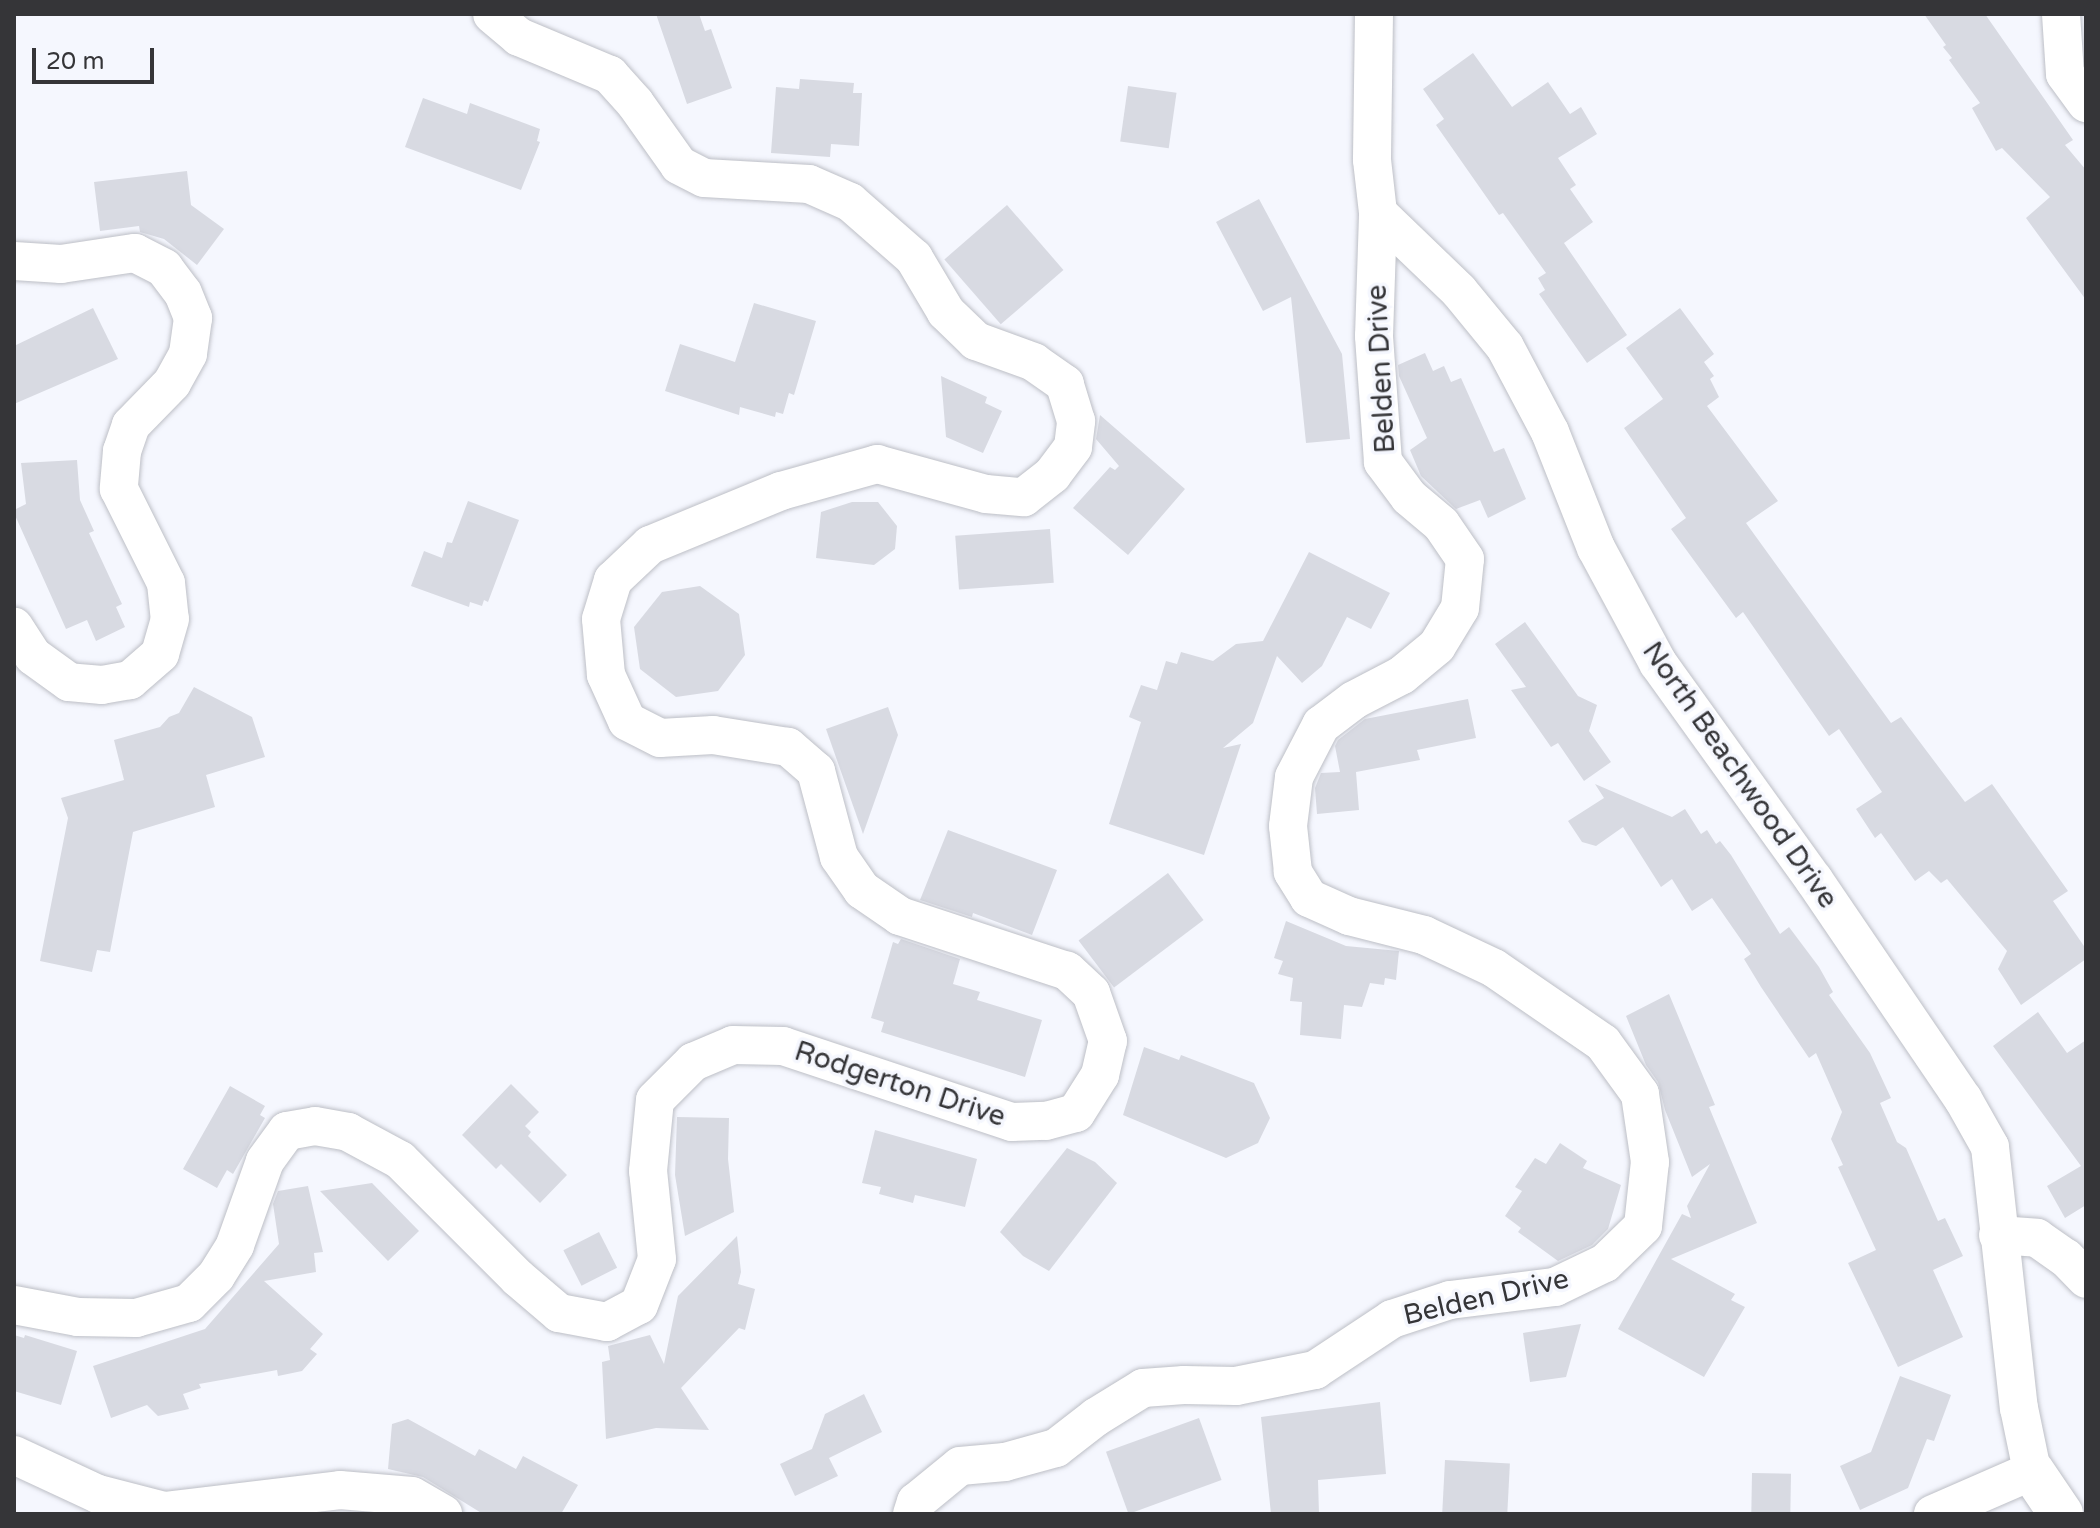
<!DOCTYPE html>
<style>
body{margin:0}
#map{position:relative;width:2100px;height:1528px;overflow:hidden;background:#f5f7fe;font-family:"Varela Round",sans-serif}
div>[style]{position:absolute}
.building>*{inset:0;background:#d8dae2;transform-origin:0 0}
.roads{filter:drop-shadow(0 0 2px #bdbfc6) drop-shadow(0 0 2px #bdbfc6)}
.minor>*{height:38px;margin:-19px;padding:0 19px;transform-origin:19px;border-radius:19px;background:#fff}
.tertiary>*{height:44px;margin:-22px;padding:0 22px;transform-origin:22px;border-radius:22px;background:#fff}
span{translate:-50% -50%;white-space:nowrap;text-align:center;line-height:1.15;-webkit-text-stroke:7px #f5f7fe;paint-order:stroke}
.street-label{font-size:28px;color:#353538}
.frame{position:absolute;inset:0;border:16px solid #353538;pointer-events:none}
.scale{position:absolute;left:32px;top:48px;width:122px;height:36px;box-sizing:border-box;border:4px solid #353538;border-top:0;padding-left:10px;font-size:24px;line-height:28px;white-space:nowrap;color:#353538;-webkit-text-stroke:6px #f5f7fe;paint-order:stroke}
</style>
<div id="map">
<div class="building">
<i style="clip-path:polygon(656px 14px,699px 14px,705px 31px,711px 29px,732px 88px,687px 104px)"></i>
<i style="clip-path:polygon(1924px 14px,1985px 14px,2073px 140px,2065px 145px,2086px 170px,2086px 300px,2026px 218px,2050px 197px,2002px 148px,1996px 151px,1972px 108px,1980px 103px,1949px 60px,1952px 58px,1943px 47px,1946px 45px)"></i>
<i style="clip-path:polygon(1473px 53px,1512px 107px,1548px 82px,1570px 114px,1581px 107px,1597px 134px,1558px 158px,1576px 185px,1570px 189px,1593px 222px,1564px 243px,1627px 335px,1587px 363px,1539px 294px,1545px 290px,1538px 278px,1546px 273px,1503px 213px,1499px 215px,1436px 125px,1444px 119px,1423px 89px)"></i>
<i style="clip-path:polygon(800px 79px,854px 83px,853px 93px,862px 93px,859px 146px,831px 144px,830px 157px,771px 153px,776px 87px,799px 89px)"></i>
<i style="left:1128px;top:86px;width:49px;height:56px;rotate:8deg"></i>
<i style="clip-path:polygon(423px 98px,467px 114px,470px 103px,540px 129px,537px 141px,540px 142px,521px 190px,405px 147px)"></i>
<i style="clip-path:polygon(187px 171px,191px 205px,224px 229px,197px 265px,164px 239px,140px 232px,139px 226px,100px 231px,94px 182px)"></i>
<i style="clip-path:polygon(1259px 199px,1342px 354px,1350px 439px,1306px 443px,1291px 297px,1263px 311px,1216px 222px)"></i>
<i style="left:1007px;top:205px;width:86px;height:83px;rotate:49deg"></i>
<i style="clip-path:polygon(754px 303px,816px 321px,794px 395px,789px 393px,783px 414px,776px 412px,775px 417px,740px 407px,739px 415px,665px 391px,680px 344px,735px 362px)"></i>
<i style="clip-path:polygon(93px 308px,118px 359px,14px 404px,14px 346px)"></i>
<i style="clip-path:polygon(1680px 308px,1714px 354px,1704px 362px,1714px 376px,1710px 379px,1719px 397px,1707px 406px,1778px 501px,1746px 523px,1891px 723px,1901px 717px,1965px 802px,1992px 784px,2068px 891px,2053px 901px,2086px 949px,2086px 959px,2021px 1005px,1998px 969px,2007px 951px,1947px 879px,1941px 883px,1929px 871px,1915px 881px,1881px 833px,1875px 838px,1856px 809px,1882px 792px,1839px 729px,1829px 736px,1743px 612px,1736px 618px,1671px 529px,1686px 518px,1624px 428px,1663px 399px,1626px 348px)"></i>
<i style="clip-path:polygon(1425px 353px,1433px 371px,1444px 366px,1451px 382px,1461px 378px,1494px 452px,1504px 448px,1526px 499px,1488px 518px,1480px 500px,1456px 509px,1421px 476px,1410px 450px,1427px 438px,1399px 376px,1398px 365px)"></i>
<i style="clip-path:polygon(941px 376px,987px 397px,985px 403px,1002px 411px,983px 453px,946px 437px)"></i>
<i style="clip-path:polygon(1100px 415px,1185px 489px,1128px 555px,1073px 508px,1110px 467px,1115px 470px,1119px 466px,1096px 439px)"></i>
<i style="clip-path:polygon(77px 460px,80px 500px,94px 531px,89px 533px,122px 604px,116px 607px,125px 627px,96px 641px,87px 620px,66px 629px,14px 513px,14px 510px,26px 504px,21px 463px)"></i>
<i style="clip-path:polygon(468px 501px,519px 520px,488px 602px,484px 600px,482px 606px,470px 602px,469px 607px,411px 586px,424px 551px,442px 558px,447px 542px,452px 543px)"></i>
<i style="clip-path:polygon(852px 502px,878px 502px,897px 526px,895px 549px,874px 565px,816px 558px,821px 512px)"></i>
<i style="left:1050px;top:529px;width:54px;height:95px;rotate:86deg"></i>
<i style="clip-path:polygon(1309px 552px,1390px 593px,1371px 629px,1347px 617px,1322px 666px,1302px 683px,1277px 656px,1253px 723px,1223px 748px,1241px 744px,1204px 855px,1109px 824px,1141px 722px,1129px 717px,1141px 685px,1157px 690px,1166px 661px,1177px 664px,1181px 652px,1213px 661px,1236px 644px,1263px 641px)"></i>
<i style="clip-path:polygon(700px 586px,739px 614px,745px 655px,718px 691px,676px 697px,640px 669px,634px 627px,662px 592px)"></i>
<i style="clip-path:polygon(1525px 622px,1578px 696px,1597px 705px,1589px 731px,1611px 762px,1584px 781px,1558px 743px,1551px 747px,1511px 690px,1526px 687px,1495px 644px)"></i>
<i style="clip-path:polygon(194px 687px,252px 717px,265px 757px,206px 775px,215px 807px,133px 832px,110px 952px,97px 950px,92px 972px,40px 961px,68px 818px,61px 798px,124px 780px,114px 740px,160px 727px,169px 717px,179px 713px)"></i>
<i style="clip-path:polygon(1468px 699px,1476px 738px,1417px 750px,1420px 760px,1356px 772px,1359px 810px,1317px 814px,1315px 788px,1321px 773px,1340px 772px,1335px 746px,1338px 740px,1365px 719px)"></i>
<i style="clip-path:polygon(888px 707px,898px 735px,863px 834px,826px 729px)"></i>
<i style="clip-path:polygon(1595px 784px,1672px 817px,1685px 809px,1701px 834px,1707px 830px,1716px 844px,1720px 841px,1731px 855px,1780px 934px,1789px 927px,1819px 967px,1833px 992px,1829px 995px,1870px 1053px,1891px 1098px,1880px 1103px,1897px 1142px,1906px 1148px,1938px 1221px,1945px 1218px,1963px 1256px,1933px 1270px,1963px 1337px,1898px 1367px,1848px 1263px,1876px 1250px,1838px 1167px,1843px 1165px,1831px 1139px,1842px 1112px,1816px 1053px,1809px 1058px,1761px 987px,1744px 959px,1751px 954px,1712px 898px,1692px 911px,1672px 879px,1661px 887px,1623px 827px,1596px 846px,1582px 842px,1568px 821px,1604px 798px)"></i>
<i style="clip-path:polygon(948px 830px,1057px 870px,1032px 935px,973px 913px,972px 917px,920px 900px)"></i>
<i style="left:1168px;top:873px;width:59px;height:112px;rotate:53deg"></i>
<i style="clip-path:polygon(1286px 921px,1346px 946px,1399px 951px,1396px 980px,1385px 978px,1384px 985px,1370px 983px,1362px 1007px,1344px 1005px,1341px 1039px,1300px 1035px,1302px 1002px,1290px 1001px,1293px 978px,1278px 974px,1283px 961px,1274px 958px)"></i>
<i style="clip-path:polygon(901px 939px,960px 959px,953px 984px,980px 992px,977px 1000px,1042px 1020px,1025px 1077px,881px 1032px,884px 1022px,871px 1018px,893px 942px,898px 944px)"></i>
<i style="clip-path:polygon(1669px 994px,1715px 1105px,1709px 1107px,1757px 1223px,1671px 1259px,1735px 1294px,1731px 1300px,1745px 1307px,1704px 1377px,1618px 1329px,1682px 1214px,1691px 1218px,1687px 1206px,1710px 1164px,1692px 1177px,1665px 1110px,1658px 1082px,1646px 1065px,1626px 1016px)"></i>
<i style="clip-path:polygon(2038px 1012px,2067px 1053px,2086px 1040px,2086px 1205px,2065px 1218px,2047px 1186px,2081px 1166px,1993px 1046px)"></i>
<i style="clip-path:polygon(1144px 1047px,1179px 1060px,1181px 1055px,1254px 1083px,1270px 1118px,1258px 1143px,1226px 1158px,1123px 1115px)"></i>
<i style="clip-path:polygon(511px 1084px,539px 1112px,525px 1126px,531px 1132px,528px 1136px,567px 1175px,540px 1203px,501px 1164px,496px 1169px,462px 1135px)"></i>
<i style="clip-path:polygon(230px 1086px,265px 1106px,260px 1115px,265px 1118px,233px 1174px,227px 1170px,217px 1188px,183px 1169px)"></i>
<i style="clip-path:polygon(677px 1117px,729px 1118px,728px 1159px,734px 1212px,685px 1236px,675px 1175px)"></i>
<i style="clip-path:polygon(875px 1130px,977px 1159px,965px 1207px,915px 1195px,913px 1203px,879px 1194px,881px 1187px,862px 1183px)"></i>
<i style="clip-path:polygon(1560px 1143px,1587px 1161px,1583px 1168px,1621px 1185px,1608px 1229px,1592px 1245px,1558px 1261px,1518px 1232px,1521px 1228px,1505px 1216px,1522px 1191px,1515px 1187px,1535px 1158px,1546px 1164px)"></i>
<i style="clip-path:polygon(1067px 1148px,1095px 1162px,1117px 1183px,1049px 1271px,1023px 1256px,1000px 1232px)"></i>
<i style="clip-path:polygon(372px 1183px,419px 1231px,388px 1261px,320px 1191px)"></i>
<i style="clip-path:polygon(308px 1186px,323px 1252px,314px 1253px,316px 1272px,264px 1281px,323px 1334px,310px 1349px,317px 1354px,302px 1371px,278px 1376px,277px 1370px,199px 1384px,201px 1388px,183px 1394px,189px 1409px,158px 1416px,147px 1405px,111px 1418px,93px 1366px,205px 1329px,279px 1244px,273px 1204px,278px 1191px)"></i>
<i style="left:599px;top:1232px;width:40px;height:40px;rotate:63deg"></i>
<i style="clip-path:polygon(737px 1236px,741px 1272px,738px 1284px,755px 1289px,745px 1330px,739px 1328px,681px 1388px,709px 1430px,656px 1428px,606px 1439px,602px 1362px,610px 1360px,608px 1346px,650px 1335px,664px 1364px,678px 1296px)"></i>
<i style="clip-path:polygon(1581px 1324px,1566px 1377px,1530px 1382px,1523px 1333px)"></i>
<i style="clip-path:polygon(14px 1335px,24px 1338px,25px 1335px,77px 1351px,61px 1405px,14px 1391px)"></i>
<i style="clip-path:polygon(1900px 1376px,1951px 1395px,1934px 1441px,1927px 1439px,1908px 1488px,1860px 1510px,1840px 1466px,1871px 1452px)"></i>
<i style="clip-path:polygon(864px 1394px,882px 1432px,829px 1458px,838px 1476px,795px 1496px,780px 1464px,812px 1449px,825px 1414px)"></i>
<i style="clip-path:polygon(1380px 1402px,1386px 1474px,1318px 1480px,1319px 1514px,1271px 1514px,1261px 1417px)"></i>
<i style="left:1199px;top:1418px;width:66px;height:99px;rotate:70deg"></i>
<i style="clip-path:polygon(408px 1419px,475px 1456px,479px 1449px,516px 1469px,523px 1456px,578px 1485px,561px 1514px,483px 1514px,423px 1477px,388px 1469px,392px 1424px)"></i>
<i style="left:1445px;top:1460px;width:65px;height:54px;rotate:3deg"></i>
<i style="left:1752px;top:1473px;width:39px;height:41px;rotate:1deg"></i>
</div>
<div class="roads">
<div class="minor">
<i style="left:1374px;top:14px;width:146px;rotate:90.8deg"></i>
<i style="left:1372px;top:160px;width:53px;rotate:83.5deg"></i>
<i style="left:1378px;top:213px;width:112px;rotate:43.9deg"></i>
<i style="left:1459px;top:291px;width:72px;rotate:50.6deg"></i>
<i style="left:1505px;top:347px;width:96px;rotate:62.1deg"></i>
<i style="left:1550px;top:432px;width:125px;rotate:68.4deg"></i>
<i style="left:1596px;top:548px;width:131px;rotate:61.7deg"></i>
<i style="left:1658px;top:663px;width:267px;rotate:54.3deg"></i>
<i style="left:1814px;top:880px;width:265px;rotate:55.8deg"></i>
<i style="left:1963px;top:1099px;width:55px;rotate:60.6deg"></i>
<i style="left:1990px;top:1147px;width:263px;rotate:83.7deg"></i>
<i style="left:2019px;top:1408px;width:64px;rotate:78.3deg"></i>
<i style="left:2032px;top:1471px;width:108px;rotate:156.5deg"></i>
<i style="left:2061px;top:14px;width:60px;rotate:86.2deg"></i>
<i style="left:2065px;top:74px;width:36px;rotate:54deg"></i>
<i style="left:14px;top:261px;width:47px;rotate:3.7deg"></i>
<i style="left:61px;top:264px;width:75px;rotate:-8.5deg"></i>
<i style="left:135px;top:253px;width:33px;rotate:27deg"></i>
<i style="left:164px;top:268px;width:31px;rotate:53deg"></i>
<i style="left:183px;top:293px;width:27px;rotate:68deg"></i>
<i style="left:193px;top:318px;width:36px;rotate:98deg"></i>
<i style="left:188px;top:354px;width:33px;rotate:119deg"></i>
<i style="left:172px;top:383px;width:59px;rotate:134.3deg"></i>
<i style="left:131px;top:425px;width:28px;rotate:109deg"></i>
<i style="left:122px;top:451px;width:38px;rotate:95deg"></i>
<i style="left:119px;top:489px;width:105px;rotate:63.4deg"></i>
<i style="left:166px;top:583px;width:36px;rotate:84deg"></i>
<i style="left:170px;top:619px;width:36px;rotate:106deg"></i>
<i style="left:160px;top:654px;width:40px;rotate:139deg"></i>
<i style="left:130px;top:680px;width:28px;rotate:170deg"></i>
<i style="left:102px;top:685px;width:33px;rotate:-175deg"></i>
<i style="left:69px;top:682px;width:44px;rotate:-144.2deg"></i>
<i style="left:33px;top:656px;width:35px;rotate:-123deg"></i>
<i style="left:1998px;top:1235px;width:39px;rotate:4deg"></i>
<i style="left:2037px;top:1238px;width:35px;rotate:35deg"></i>
<i style="left:2066px;top:1258px;width:29px;rotate:46deg"></i>
<i style="left:14px;top:1305px;width:65px;rotate:10.6deg"></i>
<i style="left:78px;top:1317px;width:58px;rotate:1deg"></i>
<i style="left:136px;top:1318px;width:55px;rotate:-15.8deg"></i>
<i style="left:189px;top:1303px;width:38px;rotate:-45deg"></i>
<i style="left:216px;top:1276px;width:36px;rotate:-58deg"></i>
<i style="left:235px;top:1245px;width:89px;rotate:-70.3deg"></i>
<i style="left:265px;top:1161px;width:37px;rotate:-54deg"></i>
<i style="left:287px;top:1131px;width:28px;rotate:-10deg"></i>
<i style="left:315px;top:1126px;width:34px;rotate:10deg"></i>
<i style="left:348px;top:1132px;width:59px;rotate:28.3deg"></i>
<i style="left:400px;top:1160px;width:167px;rotate:45deg"></i>
<i style="left:518px;top:1278px;width:54px;rotate:40.5deg"></i>
<i style="left:559px;top:1313px;width:49px;rotate:10.6deg"></i>
<i style="left:607px;top:1322px;width:36px;rotate:-28deg"></i>
<i style="left:639px;top:1305px;width:49px;rotate:-68.6deg"></i>
<i style="left:657px;top:1259px;width:88px;rotate:-95.8deg"></i>
<i style="left:648px;top:1171px;width:71px;rotate:-84.4deg"></i>
<i style="left:655px;top:1100px;width:54px;rotate:-45deg"></i>
<i style="left:693px;top:1062px;width:43px;rotate:-23deg"></i>
<i style="left:733px;top:1045px;width:50px;rotate:1.1deg"></i>
<i style="left:783px;top:1046px;width:241px;rotate:18.4deg"></i>
<i style="left:1012px;top:1122px;width:34px;rotate:-2deg"></i>
<i style="left:1046px;top:1121px;width:31px;rotate:-15deg"></i>
<i style="left:1076px;top:1113px;width:45px;rotate:-57.7deg"></i>
<i style="left:1100px;top:1075px;width:35px;rotate:-77deg"></i>
<i style="left:1108px;top:1041px;width:51px;rotate:-109.5deg"></i>
<i style="left:1091px;top:993px;width:33px;rotate:-137deg"></i>
<i style="left:1067px;top:971px;width:176px;rotate:-161.8deg"></i>
<i style="left:900px;top:916px;width:46px;rotate:-145.6deg"></i>
<i style="left:862px;top:890px;width:40px;rotate:-124.9deg"></i>
<i style="left:839px;top:857px;width:89px;rotate:-105deg"></i>
<i style="left:816px;top:771px;width:37px;rotate:-139deg"></i>
<i style="left:788px;top:747px;width:76px;rotate:-170.9deg"></i>
<i style="left:713px;top:735px;width:53px;rotate:176.8deg"></i>
<i style="left:660px;top:738px;width:37px;rotate:-153deg"></i>
<i style="left:627px;top:721px;width:51px;rotate:-114.5deg"></i>
<i style="left:606px;top:675px;width:56px;rotate:-95.1deg"></i>
<i style="left:601px;top:619px;width:41px;rotate:-72.9deg"></i>
<i style="left:613px;top:580px;width:51px;rotate:-43.4deg"></i>
<i style="left:650px;top:545px;width:142px;rotate:-22.4deg"></i>
<i style="left:781px;top:491px;width:100px;rotate:-15.7deg"></i>
<i style="left:877px;top:464px;width:113px;rotate:15.4deg"></i>
<i style="left:986px;top:494px;width:38px;rotate:5deg"></i>
<i style="left:1024px;top:497px;width:36px;rotate:-38deg"></i>
<i style="left:1052px;top:475px;width:35px;rotate:-53deg"></i>
<i style="left:1073px;top:447px;width:26px;rotate:-83deg"></i>
<i style="left:1076px;top:421px;width:39px;rotate:-107deg"></i>
<i style="left:1065px;top:384px;width:38px;rotate:-145deg"></i>
<i style="left:1034px;top:362px;width:62px;rotate:-160.1deg"></i>
<i style="left:976px;top:341px;width:42px;rotate:-136deg"></i>
<i style="left:946px;top:312px;width:63px;rotate:-120.7deg"></i>
<i style="left:914px;top:258px;width:85px;rotate:-138.8deg"></i>
<i style="left:850px;top:202px;width:45px;rotate:-156.3deg"></i>
<i style="left:809px;top:184px;width:105px;rotate:-176.7deg"></i>
<i style="left:704px;top:178px;width:28px;rotate:-153deg"></i>
<i style="left:679px;top:165px;width:76px;rotate:-125.4deg"></i>
<i style="left:635px;top:103px;width:38px;rotate:-132deg"></i>
<i style="left:610px;top:75px;width:99px;rotate:-157.3deg"></i>
<i style="left:519px;top:37px;width:35px;rotate:-140deg"></i>
<i style="left:14px;top:1455px;width:93px;rotate:24.9deg"></i>
<i style="left:98px;top:1494px;width:68px;rotate:14.4deg"></i>
<i style="left:164px;top:1511px;width:177px;rotate:-6.8deg"></i>
<i style="left:340px;top:1490px;width:72px;rotate:4.8deg"></i>
<i style="left:412px;top:1496px;width:36px;rotate:30deg"></i>
<i style="left:912px;top:1514px;width:13px;rotate:-72deg"></i>
<i style="left:916px;top:1502px;width:57px;rotate:-39.3deg"></i>
<i style="left:960px;top:1466px;width:45px;rotate:-5.1deg"></i>
<i style="left:1005px;top:1462px;width:53px;rotate:-15.4deg"></i>
<i style="left:1056px;top:1448px;width:51px;rotate:-37.8deg"></i>
<i style="left:1096px;top:1417px;width:55px;rotate:-31.7deg"></i>
<i style="left:1143px;top:1388px;width:41px;rotate:-4.2deg"></i>
<i style="left:1184px;top:1385px;width:52px;rotate:1.1deg"></i>
<i style="left:1236px;top:1386px;width:81px;rotate:-11.4deg"></i>
<i style="left:1315px;top:1370px;width:92px;rotate:-33.5deg"></i>
<i style="left:1392px;top:1319px;width:61px;rotate:-18.1deg"></i>
<i style="left:1450px;top:1300px;width:106px;rotate:-7.1deg"></i>
<i style="left:1555px;top:1287px;width:55px;rotate:-25.6deg"></i>
<i style="left:1605px;top:1263px;width:53px;rotate:-44.2deg"></i>
<i style="left:1643px;top:1226px;width:64px;rotate:-83.8deg"></i>
<i style="left:1650px;top:1162px;width:69px;rotate:-98.4deg"></i>
<i style="left:1640px;top:1094px;width:63px;rotate:-126deg"></i>
<i style="left:1603px;top:1043px;width:132px;rotate:-145.5deg"></i>
<i style="left:1494px;top:968px;width:77px;rotate:-154.8deg"></i>
<i style="left:1424px;top:935px;width:77px;rotate:-165.8deg"></i>
<i style="left:1349px;top:916px;width:44px;rotate:-155.8deg"></i>
<i style="left:1309px;top:898px;width:31px;rotate:-122deg"></i>
<i style="left:1293px;top:872px;width:46px;rotate:-96.2deg"></i>
<i style="left:1288px;top:826px;width:49px;rotate:-83deg"></i>
<i style="left:1294px;top:777px;width:59px;rotate:-62.6deg"></i>
<i style="left:1321px;top:725px;width:41px;rotate:-37.1deg"></i>
<i style="left:1354px;top:700px;width:54px;rotate:-27.5deg"></i>
<i style="left:1402px;top:675px;width:45px;rotate:-39.6deg"></i>
<i style="left:1437px;top:646px;width:44px;rotate:-58.8deg"></i>
<i style="left:1460px;top:608px;width:49px;rotate:-84.2deg"></i>
<i style="left:1465px;top:559px;width:42px;rotate:-124.4deg"></i>
<i style="left:1441px;top:524px;width:42px;rotate:-139.8deg"></i>
<i style="left:1409px;top:497px;width:44px;rotate:-126.6deg"></i>
<i style="left:1383px;top:462px;width:126px;rotate:-94.1deg"></i>
<i style="left:1374px;top:336px;width:123px;rotate:-88.1deg"></i>
</div>
<div class="tertiary">
<i style="left:2032px;top:1471px;width:52px;rotate:56deg"></i>
</div>
</div>
<div class="street-label">
<span style="left:1381px;top:369px;rotate:-93deg">Belden Drive</span>
<span style="left:1740px;top:775px;rotate:55deg">North Beachwood Drive</span>
<span style="left:900px;top:1084px;rotate:18deg">Rodgerton Drive</span>
<span style="left:1486px;top:1297px;rotate:-13deg">Belden Drive</span>
</div>
<div class="frame"></div>
<div class="scale">20 m</div>
</div>
